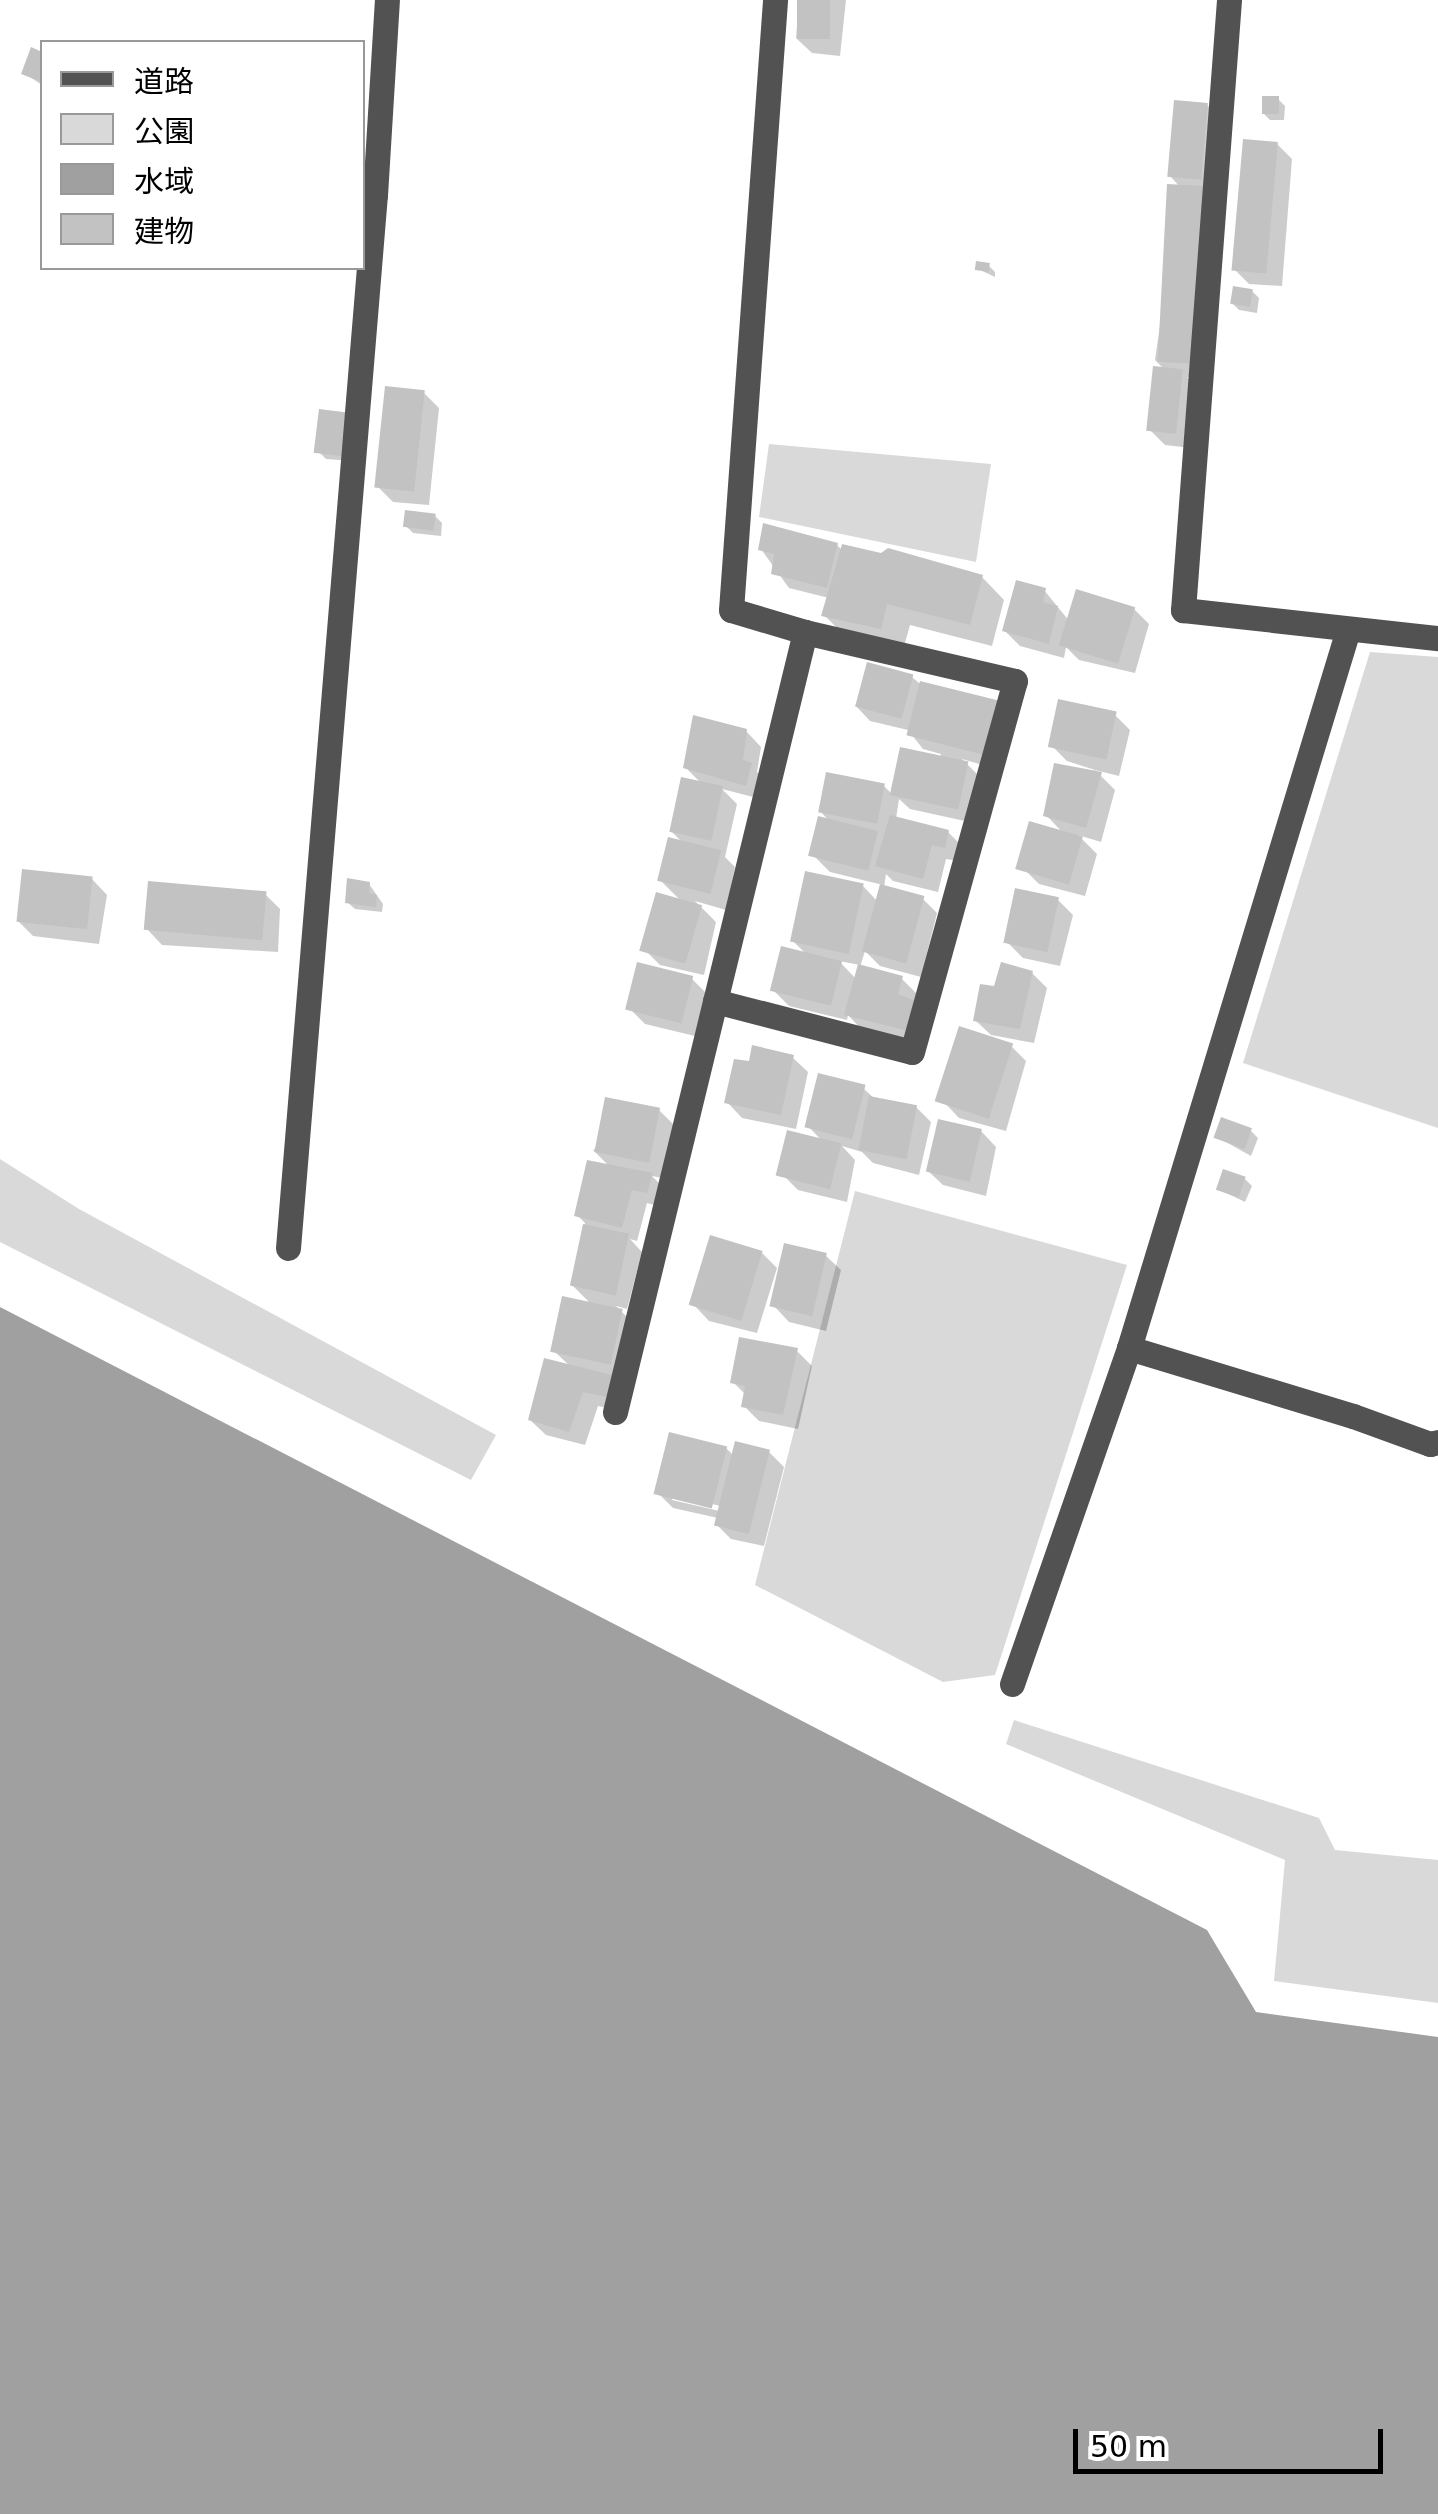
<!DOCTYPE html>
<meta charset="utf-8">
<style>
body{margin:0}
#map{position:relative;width:1438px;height:2514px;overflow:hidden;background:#fff;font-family:"DejaVu Sans","Noto Sans JP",sans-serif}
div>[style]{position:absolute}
.green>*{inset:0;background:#d9d9d9}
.water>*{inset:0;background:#a0a0a0}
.shadow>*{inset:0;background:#0003}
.building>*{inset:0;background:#c2c2c2;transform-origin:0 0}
.minor>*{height:25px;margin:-12.5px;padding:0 12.5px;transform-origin:12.5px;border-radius:12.5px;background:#525252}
span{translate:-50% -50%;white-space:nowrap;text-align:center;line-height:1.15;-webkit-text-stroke:10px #fff;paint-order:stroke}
.legend{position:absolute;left:40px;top:40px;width:325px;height:230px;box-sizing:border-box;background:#fff;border:2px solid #999;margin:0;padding:12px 18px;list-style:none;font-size:30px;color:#000}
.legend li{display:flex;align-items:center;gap:20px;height:50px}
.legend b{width:50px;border:2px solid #999}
.scale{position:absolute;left:1073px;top:2429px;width:310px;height:45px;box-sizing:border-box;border:5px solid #000;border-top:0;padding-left:12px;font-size:30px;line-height:35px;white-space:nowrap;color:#000;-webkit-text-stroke:8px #fff;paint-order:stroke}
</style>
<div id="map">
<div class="green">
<i style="clip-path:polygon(769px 444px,991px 464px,976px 562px,759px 517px)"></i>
<i style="clip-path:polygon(1370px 652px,1438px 657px,1438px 1128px,1243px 1063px)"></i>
<i style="clip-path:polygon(0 1159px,79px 1209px,496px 1435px,471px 1480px,0 1242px)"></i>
<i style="clip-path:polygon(855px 1191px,1127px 1265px,995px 1675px,943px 1682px,755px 1585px)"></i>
<i style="clip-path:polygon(1014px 1720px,1319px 1818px,1335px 1850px,1438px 1860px,1438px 2003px,1274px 1981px,1285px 1860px,1006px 1744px)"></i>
</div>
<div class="water">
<i style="clip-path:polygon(0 1307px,1207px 1930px,1256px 2012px,1438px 2037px,1438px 2514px,0 2514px)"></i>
</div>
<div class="shadow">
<i style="clip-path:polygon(799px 0,846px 0,840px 56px,812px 53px,796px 38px)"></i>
<i style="clip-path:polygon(32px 50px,42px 55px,42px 85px,24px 73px)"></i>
<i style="clip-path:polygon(1278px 99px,1285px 106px,1284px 120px,1270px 120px,1263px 113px)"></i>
<i style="clip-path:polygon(1207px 105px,1222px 120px,1202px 378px,1187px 377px,1197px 387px,1191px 448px,1165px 445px,1150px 430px,1165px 370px,1155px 360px,1180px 187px,1170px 176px)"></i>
<i style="clip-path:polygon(1277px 144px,1292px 159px,1282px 286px,1249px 284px,1234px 269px)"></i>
<i style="clip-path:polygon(988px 265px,995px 272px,995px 277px,978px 269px)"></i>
<i style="clip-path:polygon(1252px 291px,1259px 298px,1257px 313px,1239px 310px,1232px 303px)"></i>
<i style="clip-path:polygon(424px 393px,439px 408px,429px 505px,393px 502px,378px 487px)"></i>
<i style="clip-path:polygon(322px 412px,353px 461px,326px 459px,319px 452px)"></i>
<i style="clip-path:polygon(435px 516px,442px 523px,441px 536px,413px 533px,406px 526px)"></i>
<i style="clip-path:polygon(837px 545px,843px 551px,982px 577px,1004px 600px,992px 646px,910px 625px,903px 650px,847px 638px,824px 615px,829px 598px,789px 588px,761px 549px)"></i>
<i style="clip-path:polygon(1044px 590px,1070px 622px,1134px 609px,1149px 624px,1135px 673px,1079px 660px,1066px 647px,1064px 658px,1020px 646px,1004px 630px)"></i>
<i style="clip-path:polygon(evenodd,912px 677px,919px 683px,997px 703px,1000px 770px,962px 759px,982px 779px,974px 823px,910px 809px,899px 799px,896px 819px,948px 832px,963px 847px,960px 861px,946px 859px,938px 892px,893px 881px,886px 874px,884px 888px,922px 898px,937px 913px,921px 977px,880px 966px,865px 951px,860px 967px,902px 979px,917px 994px,924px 1045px,862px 1030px,848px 1015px,847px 1020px,789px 1006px,773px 990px,807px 955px,792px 940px,863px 886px,878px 902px,883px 885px,830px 872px,815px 857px,830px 822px,820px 811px,884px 786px,894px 796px,902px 750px,940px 758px,941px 754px,923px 749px,908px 730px,870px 721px,855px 705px,912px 677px,839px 961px,860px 965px,856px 979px,839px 961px)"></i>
<i style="clip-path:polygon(1115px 715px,1130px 730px,1119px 776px,1095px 770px,1115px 790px,1101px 842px,1078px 835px,1097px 854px,1085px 896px,1039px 884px,1024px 869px,1064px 834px,1046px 815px,1095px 770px,1067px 761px,1052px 746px)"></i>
<i style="clip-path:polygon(746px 731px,761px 747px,757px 772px,766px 780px,761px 799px,722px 789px,737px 804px,725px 857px,735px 867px,726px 910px,695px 901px,716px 922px,704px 975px,660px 965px,645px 950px,682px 902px,660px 880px,683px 843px,670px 830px,702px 784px,685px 767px)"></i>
<i style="clip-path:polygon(92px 879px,107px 895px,99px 944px,33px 936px,18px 921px)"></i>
<i style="clip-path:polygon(369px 884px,383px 904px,382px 912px,355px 909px,347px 902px)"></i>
<i style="clip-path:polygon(265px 894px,280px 909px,278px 952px,162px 945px,147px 929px)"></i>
<i style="clip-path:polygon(1058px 900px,1073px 915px,1060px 966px,1023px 958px,1008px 943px)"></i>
<i style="clip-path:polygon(1032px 973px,1047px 988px,1034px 1043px,991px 1035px,975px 1020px,996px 989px)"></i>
<i style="clip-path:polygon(691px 978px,706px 993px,695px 1036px,645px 1024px,630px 1009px)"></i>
<i style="clip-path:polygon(1011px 1046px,1026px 1061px,1006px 1131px,959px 1118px,944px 1102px)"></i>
<i style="clip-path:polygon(792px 1057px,808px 1072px,796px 1129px,742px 1118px,727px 1102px,751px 1064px)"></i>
<i style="clip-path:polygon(863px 1088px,876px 1100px,916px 1107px,931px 1122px,919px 1175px,873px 1163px,862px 1152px,842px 1146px,855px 1160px,847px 1202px,798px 1190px,783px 1175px,822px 1141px,808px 1126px)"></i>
<i style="clip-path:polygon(659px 1110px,674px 1125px,662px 1178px,652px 1176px,667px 1191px,662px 1207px,647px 1203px,637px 1241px,630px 1239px,642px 1252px,627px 1309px,616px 1306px,637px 1327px,627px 1412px,598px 1406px,585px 1445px,546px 1435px,530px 1420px,571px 1367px,554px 1351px,592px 1305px,572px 1285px,585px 1223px,577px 1215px,610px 1167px,593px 1150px)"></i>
<i style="clip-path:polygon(981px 1131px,996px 1147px,986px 1196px,943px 1185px,927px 1170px)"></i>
<i style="clip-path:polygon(1251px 1131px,1258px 1138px,1251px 1156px,1217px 1137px)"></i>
<i style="clip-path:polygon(1245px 1179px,1252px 1186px,1245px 1202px,1218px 1189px)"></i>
<i style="clip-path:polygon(762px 1253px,777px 1268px,757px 1333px,709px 1321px,694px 1305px)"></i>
<i style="clip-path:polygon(825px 1255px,841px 1270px,826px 1331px,789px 1322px,774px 1306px)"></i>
<i style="clip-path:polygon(797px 1351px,812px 1366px,798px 1429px,759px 1421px,744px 1406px,746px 1395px,733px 1382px)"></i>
<i style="clip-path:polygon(evenodd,726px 1448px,734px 1456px,769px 1452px,784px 1467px,764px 1546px,731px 1539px,716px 1524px,718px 1518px,673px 1508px,658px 1493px,726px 1448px,672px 1495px,725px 1507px,724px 1512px,672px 1500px,672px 1495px)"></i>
</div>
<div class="building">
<i style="left:797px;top:0;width:33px;height:39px"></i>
<i style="clip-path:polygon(31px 47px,42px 52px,42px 82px,21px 74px)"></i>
<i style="left:1262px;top:96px;width:17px;height:18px"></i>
<i style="left:1174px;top:100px;width:34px;height:77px;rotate:5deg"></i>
<i style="left:1243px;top:139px;width:35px;height:132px;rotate:5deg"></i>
<i style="left:1167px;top:184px;width:37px;height:178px;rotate:3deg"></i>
<i style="left:976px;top:261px;width:14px;height:9px;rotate:8deg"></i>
<i style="left:1233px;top:286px;width:20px;height:18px;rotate:9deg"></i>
<i style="left:1153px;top:366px;width:30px;height:65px;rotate:6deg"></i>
<i style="left:385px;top:386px;width:40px;height:102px;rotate:6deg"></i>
<i style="left:319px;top:409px;width:32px;height:44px;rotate:7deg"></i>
<i style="left:405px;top:510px;width:31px;height:17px;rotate:7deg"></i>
<i style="clip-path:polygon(763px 523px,838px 543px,827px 588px,771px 574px,774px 554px,758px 550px)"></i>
<i style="clip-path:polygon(842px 544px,881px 553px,888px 548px,983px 575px,970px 625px,887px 604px,881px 629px,821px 616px)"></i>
<i style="clip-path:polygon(1016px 580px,1046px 588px,1043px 602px,1058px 606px,1049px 644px,1002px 631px)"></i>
<i style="left:1076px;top:589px;width:62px;height:59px;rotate:17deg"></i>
<i style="left:867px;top:662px;width:48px;height:46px;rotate:15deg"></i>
<i style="left:920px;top:681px;width:81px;height:56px;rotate:14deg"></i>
<i style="left:1058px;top:699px;width:60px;height:49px;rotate:12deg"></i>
<i style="clip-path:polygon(693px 715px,747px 729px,743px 760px,752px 763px,746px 786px,683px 768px)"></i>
<i style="left:900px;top:747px;width:70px;height:49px;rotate:12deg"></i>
<i style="clip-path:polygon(1054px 763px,1102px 772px,1086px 828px,1043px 816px)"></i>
<i style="left:826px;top:772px;width:60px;height:41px;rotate:11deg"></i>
<i style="left:681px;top:777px;width:43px;height:56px;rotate:12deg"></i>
<i style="clip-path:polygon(890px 815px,949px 830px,945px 848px,932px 845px,923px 879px,875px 866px)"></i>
<i style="left:818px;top:816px;width:62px;height:41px;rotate:14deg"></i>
<i style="left:1029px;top:821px;width:56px;height:50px;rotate:16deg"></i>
<i style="left:668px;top:837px;width:55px;height:45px;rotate:14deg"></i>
<i style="left:22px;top:869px;width:71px;height:53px;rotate:6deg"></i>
<i style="left:805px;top:871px;width:60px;height:72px;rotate:12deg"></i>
<i style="clip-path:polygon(347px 878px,370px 882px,369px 893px,377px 895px,376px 907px,345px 903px)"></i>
<i style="left:148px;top:881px;width:119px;height:49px;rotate:5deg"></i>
<i style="left:880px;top:884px;width:46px;height:70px;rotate:15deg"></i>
<i style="left:1015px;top:888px;width:45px;height:56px;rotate:12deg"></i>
<i style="left:656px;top:892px;width:48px;height:61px;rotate:16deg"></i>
<i style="left:781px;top:946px;width:63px;height:46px;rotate:14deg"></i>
<i style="left:637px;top:962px;width:58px;height:49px;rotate:14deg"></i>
<i style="clip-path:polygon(1001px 962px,1033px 971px,1020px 1029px,973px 1021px,980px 984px,994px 986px)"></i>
<i style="clip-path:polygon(858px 964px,903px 976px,898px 994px,918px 1002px,909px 1031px,844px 1015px)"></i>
<i style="left:959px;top:1026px;width:57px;height:79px;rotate:18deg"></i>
<i style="clip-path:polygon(752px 1045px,794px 1055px,781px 1115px,724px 1103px,734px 1059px,749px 1061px)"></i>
<i style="left:818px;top:1073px;width:49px;height:56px;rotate:14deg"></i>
<i style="left:869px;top:1096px;width:49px;height:55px;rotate:11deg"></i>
<i style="left:605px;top:1097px;width:56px;height:56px;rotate:11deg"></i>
<i style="left:1221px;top:1117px;width:33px;height:22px;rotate:20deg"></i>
<i style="left:938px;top:1119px;width:45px;height:54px;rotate:13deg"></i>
<i style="left:787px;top:1130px;width:56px;height:47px;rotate:14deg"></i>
<i style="clip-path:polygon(587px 1160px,653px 1173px,647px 1193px,632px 1190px,622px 1228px,574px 1216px)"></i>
<i style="left:1223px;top:1169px;width:24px;height:22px;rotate:19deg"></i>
<i style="left:583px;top:1224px;width:47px;height:63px;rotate:12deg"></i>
<i style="left:710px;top:1235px;width:55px;height:73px;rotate:17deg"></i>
<i style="left:784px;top:1243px;width:44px;height:65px;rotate:13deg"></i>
<i style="left:562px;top:1296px;width:62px;height:57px;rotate:12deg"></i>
<i style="clip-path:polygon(739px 1337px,798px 1348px,783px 1415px,741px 1407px,745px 1386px,730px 1383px)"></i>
<i style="clip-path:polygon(544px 1358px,616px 1376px,612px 1398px,583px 1392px,569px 1432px,528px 1420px)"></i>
<i style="left:669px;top:1432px;width:60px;height:64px;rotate:14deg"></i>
<i style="left:735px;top:1441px;width:36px;height:87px;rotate:14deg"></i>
</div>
<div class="minor">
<i style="left:1229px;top:0;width:612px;rotate:94.31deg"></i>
<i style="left:1183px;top:610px;width:257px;rotate:6.3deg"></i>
<i style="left:715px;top:1001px;width:203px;rotate:14.5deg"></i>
<i style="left:912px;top:1052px;width:385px;rotate:-74.5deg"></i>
<i style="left:1015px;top:681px;width:216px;rotate:-166.9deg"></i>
<i style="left:288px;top:1248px;width:1057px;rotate:-85.28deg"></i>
<i style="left:375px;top:195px;width:195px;rotate:-86.5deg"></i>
<i style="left:1129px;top:1348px;width:234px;rotate:16.9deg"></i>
<i style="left:1353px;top:1416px;width:82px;rotate:20deg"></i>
<i style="left:1430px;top:1444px;width:8px;rotate:-14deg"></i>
<i style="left:615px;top:1412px;width:803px;rotate:-76.31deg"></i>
<i style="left:805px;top:632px;width:77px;rotate:-163.4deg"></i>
<i style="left:731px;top:610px;width:612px;rotate:-85.87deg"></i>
<i style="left:1012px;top:1684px;width:356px;rotate:-70.8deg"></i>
<i style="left:1129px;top:1348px;width:751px;rotate:-73.04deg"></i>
</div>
<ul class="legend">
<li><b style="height:12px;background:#525252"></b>道路</li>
<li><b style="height:28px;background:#d9d9d9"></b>公園</li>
<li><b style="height:28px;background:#a0a0a0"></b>水域</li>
<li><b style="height:28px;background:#c2c2c2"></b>建物</li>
</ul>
<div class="scale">50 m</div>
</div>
